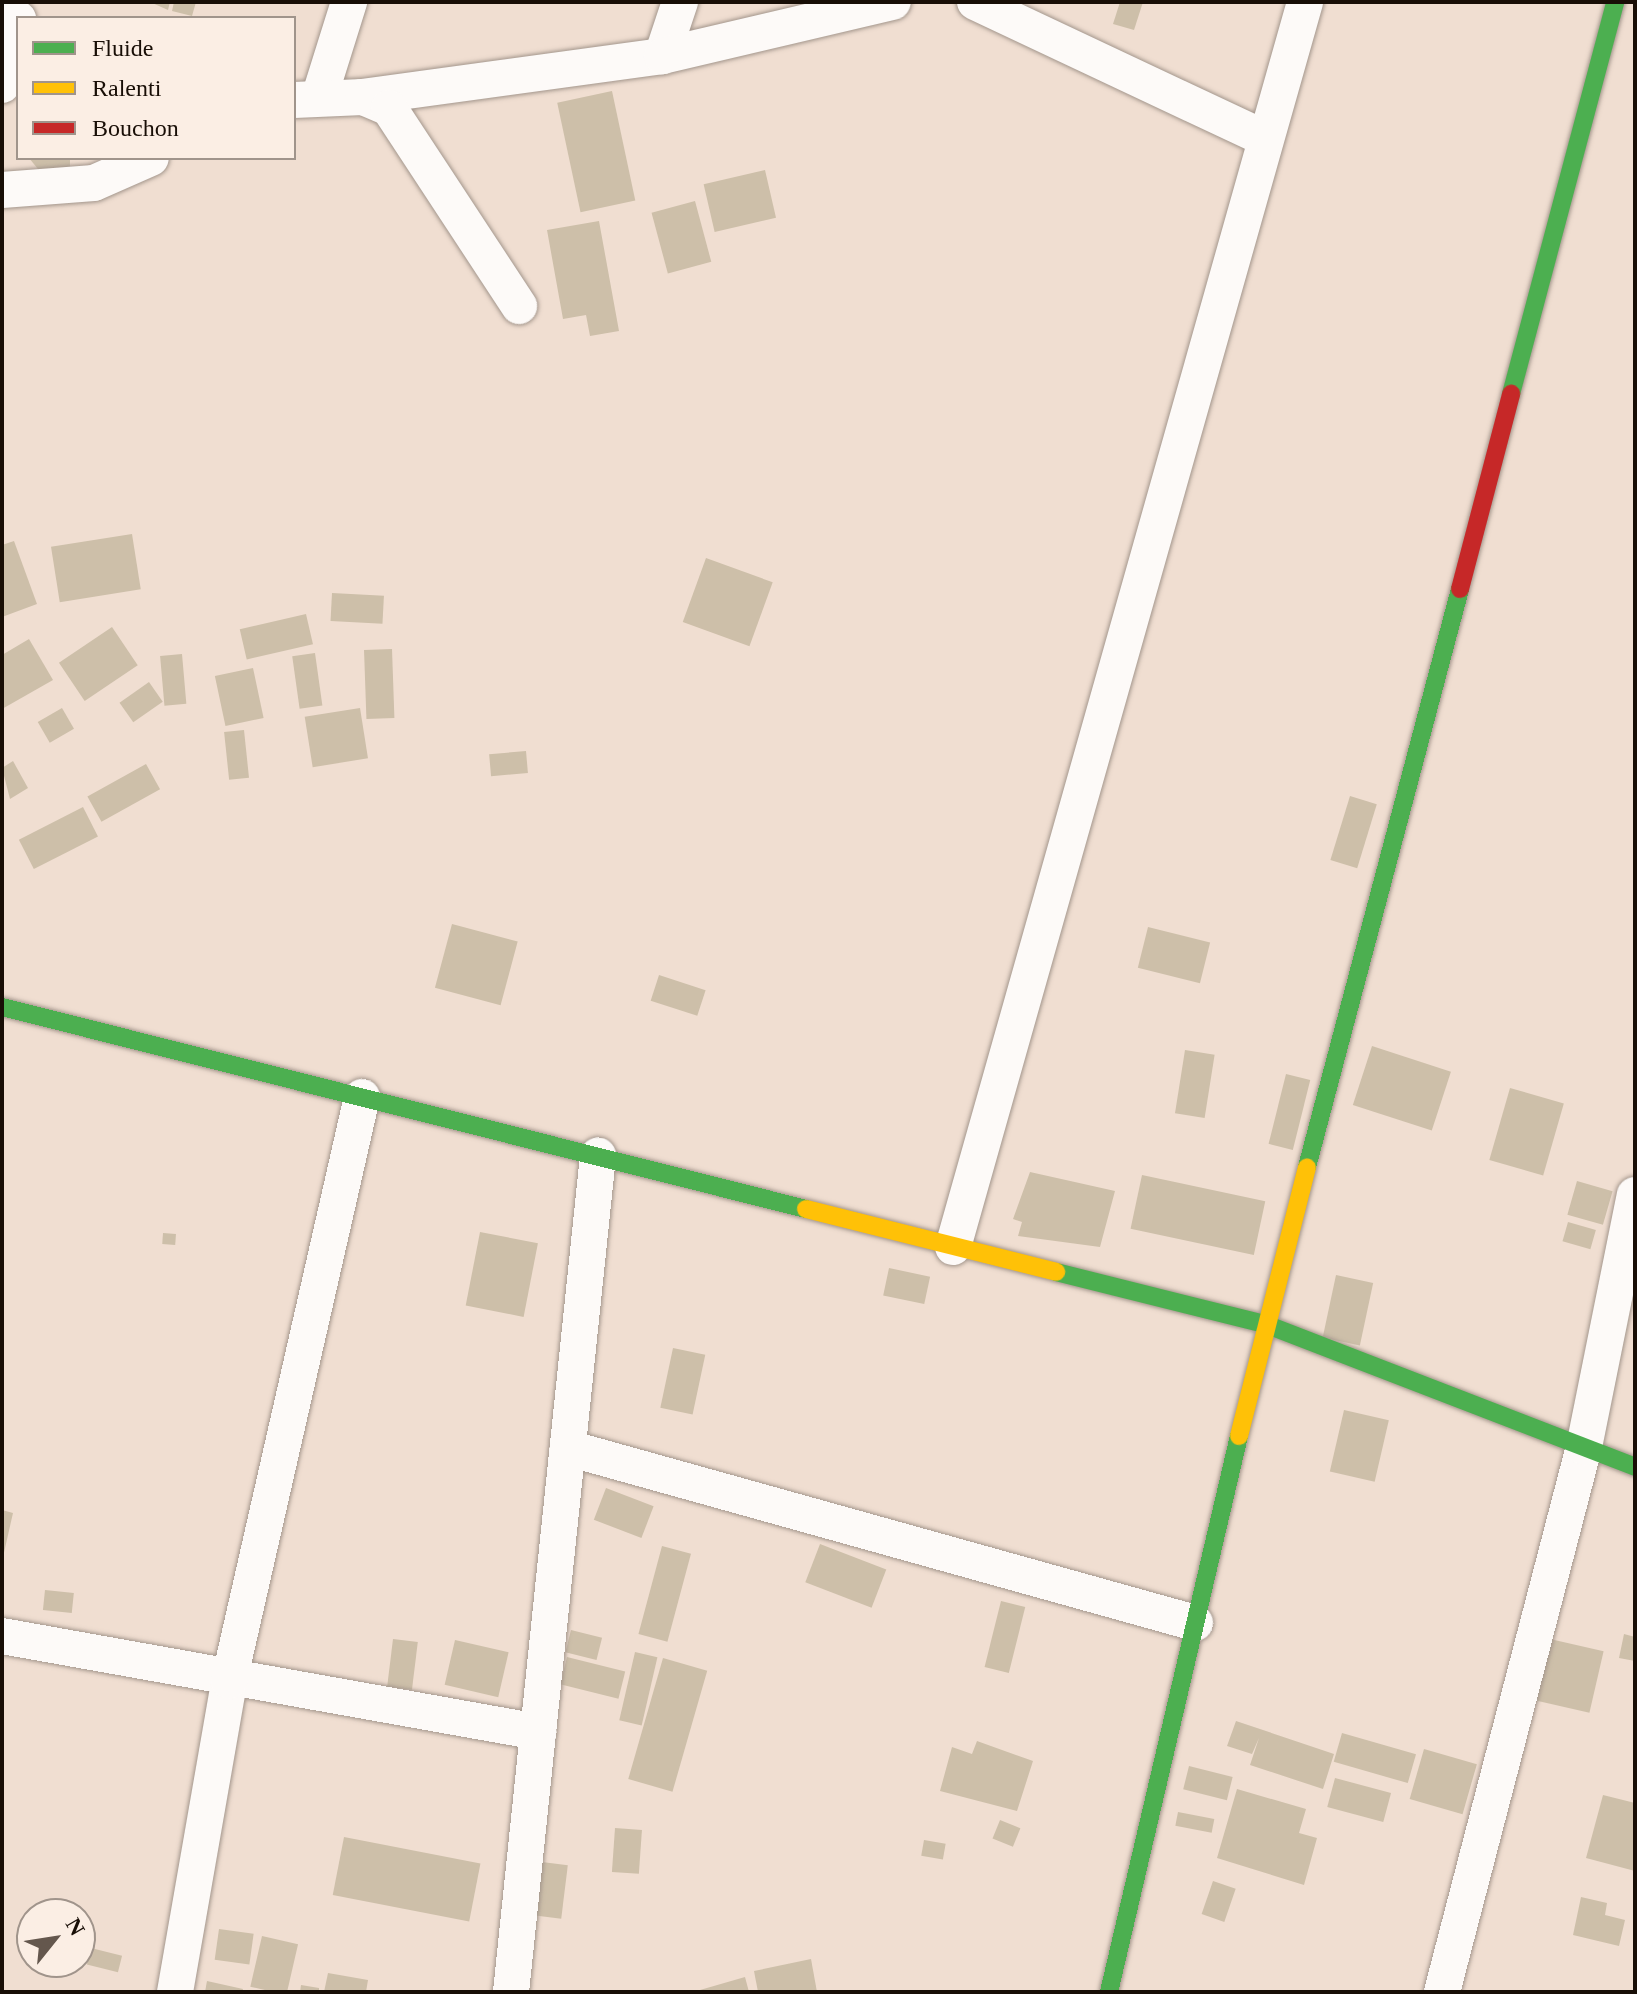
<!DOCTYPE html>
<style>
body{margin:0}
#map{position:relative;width:1637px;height:1994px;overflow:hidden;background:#f0ded1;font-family:Georgia,serif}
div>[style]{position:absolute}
.building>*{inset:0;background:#cdbfa9;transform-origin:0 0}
.roads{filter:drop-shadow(0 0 2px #a3968c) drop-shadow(0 0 2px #a3968c)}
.street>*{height:36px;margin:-18px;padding:0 18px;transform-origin:18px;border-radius:18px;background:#fdfaf8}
.fast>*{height:18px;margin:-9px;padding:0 9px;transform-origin:9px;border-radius:9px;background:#4caf50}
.slow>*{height:18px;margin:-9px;padding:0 9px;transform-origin:9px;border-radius:9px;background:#ffc107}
.jam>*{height:18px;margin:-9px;padding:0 9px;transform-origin:9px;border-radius:9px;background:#c62828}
span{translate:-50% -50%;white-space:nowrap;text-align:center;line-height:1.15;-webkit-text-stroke:7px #fbeee4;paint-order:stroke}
.frame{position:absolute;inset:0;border:4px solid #180e06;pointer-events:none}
.legend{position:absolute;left:16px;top:16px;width:280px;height:144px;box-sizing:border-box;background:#fbeee4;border:2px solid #a0948b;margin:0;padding:10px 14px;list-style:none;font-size:24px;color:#180e06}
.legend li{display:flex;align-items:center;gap:16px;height:40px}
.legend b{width:40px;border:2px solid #a0948b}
.north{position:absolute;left:16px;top:1898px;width:80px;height:80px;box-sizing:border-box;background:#fbeee4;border:2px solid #a0948b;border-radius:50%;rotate:60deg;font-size:22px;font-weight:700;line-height:32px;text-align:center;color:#180e06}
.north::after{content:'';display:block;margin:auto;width:28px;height:36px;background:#64574d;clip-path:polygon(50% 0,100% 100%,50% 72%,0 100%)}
</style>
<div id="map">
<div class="building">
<i style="clip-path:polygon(150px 2px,170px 2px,168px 10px)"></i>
<i style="clip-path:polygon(174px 2px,196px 2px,192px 16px,172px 11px)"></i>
<i style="clip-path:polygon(1120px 2px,1143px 2px,1134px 30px,1113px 24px)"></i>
<i style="left:612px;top:91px;width:112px;height:56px;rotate:78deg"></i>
<i style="clip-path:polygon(29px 158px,70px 158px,70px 169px,42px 174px)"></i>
<i style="left:765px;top:170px;width:49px;height:63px;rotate:77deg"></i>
<i style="left:695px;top:201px;width:63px;height:45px;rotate:75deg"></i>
<i style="clip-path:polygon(599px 221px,619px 331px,590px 336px,586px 315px,563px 319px,547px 230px)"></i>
<i style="left:132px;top:534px;width:56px;height:82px;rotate:81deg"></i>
<i style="clip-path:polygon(14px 541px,37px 604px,2px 617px,2px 545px)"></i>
<i style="left:706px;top:558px;width:71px;height:68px;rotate:20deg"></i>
<i style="left:332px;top:593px;width:52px;height:28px;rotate:3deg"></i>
<i style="left:306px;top:614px;width:31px;height:68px;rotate:77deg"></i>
<i style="left:112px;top:627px;width:46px;height:64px;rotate:56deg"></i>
<i style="clip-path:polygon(29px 639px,53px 680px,2px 709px,2px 655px)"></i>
<i style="left:392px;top:649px;width:69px;height:28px;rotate:88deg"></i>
<i style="left:315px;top:653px;width:53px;height:23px;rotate:82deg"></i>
<i style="left:182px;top:654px;width:50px;height:22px;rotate:85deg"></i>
<i style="left:253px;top:668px;width:51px;height:39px;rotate:78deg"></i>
<i style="left:149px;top:682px;width:24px;height:36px;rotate:55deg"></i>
<i style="left:62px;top:708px;width:24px;height:28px;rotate:60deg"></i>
<i style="left:360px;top:708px;width:51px;height:56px;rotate:81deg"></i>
<i style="left:244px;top:730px;width:48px;height:20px;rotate:84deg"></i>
<i style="left:526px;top:751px;width:22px;height:37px;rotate:85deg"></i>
<i style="clip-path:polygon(13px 761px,28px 788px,10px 799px,2px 768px)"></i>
<i style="left:146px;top:764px;width:29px;height:67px;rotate:61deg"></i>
<i style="left:1350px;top:796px;width:28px;height:67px;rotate:17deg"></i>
<i style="left:83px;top:807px;width:33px;height:72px;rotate:63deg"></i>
<i style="left:452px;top:924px;width:68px;height:66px;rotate:15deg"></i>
<i style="left:1148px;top:927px;width:64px;height:42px;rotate:14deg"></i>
<i style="left:659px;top:975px;width:49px;height:27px;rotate:18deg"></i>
<i style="left:1372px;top:1046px;width:83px;height:62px;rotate:18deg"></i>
<i style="left:1185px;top:1050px;width:30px;height:64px;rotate:9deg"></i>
<i style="left:1286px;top:1074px;width:25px;height:72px;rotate:14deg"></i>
<i style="left:1510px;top:1088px;width:56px;height:75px;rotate:16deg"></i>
<i style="clip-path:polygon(1030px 1172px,1115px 1191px,1100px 1247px,1018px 1236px,1022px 1222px,1013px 1219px)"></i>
<i style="left:1142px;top:1175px;width:126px;height:55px;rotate:12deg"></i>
<i style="left:1577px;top:1181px;width:37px;height:35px;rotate:16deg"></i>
<i style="left:1568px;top:1222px;width:29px;height:20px;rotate:16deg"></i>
<i style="left:480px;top:1232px;width:59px;height:75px;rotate:11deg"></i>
<i style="left:163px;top:1233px;width:13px;height:11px;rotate:4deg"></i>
<i style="left:889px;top:1268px;width:42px;height:28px;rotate:12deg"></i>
<i style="left:1336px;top:1275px;width:38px;height:64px;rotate:12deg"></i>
<i style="left:673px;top:1348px;width:33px;height:61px;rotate:12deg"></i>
<i style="left:1344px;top:1410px;width:46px;height:63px;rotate:13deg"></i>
<i style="left:606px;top:1488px;width:51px;height:34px;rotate:21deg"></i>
<i style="clip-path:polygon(2px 1510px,13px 1513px,3px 1557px,2px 1557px)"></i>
<i style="left:820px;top:1544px;width:71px;height:41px;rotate:21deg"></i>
<i style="left:662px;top:1546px;width:30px;height:91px;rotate:15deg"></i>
<i style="left:45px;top:1590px;width:29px;height:20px;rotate:6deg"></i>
<i style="left:1001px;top:1601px;width:25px;height:68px;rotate:14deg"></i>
<i style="left:571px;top:1630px;width:32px;height:23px;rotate:14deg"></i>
<i style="clip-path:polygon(1624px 1634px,1635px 1637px,1635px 1661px,1619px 1658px)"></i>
<i style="left:393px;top:1639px;width:25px;height:48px;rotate:7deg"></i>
<i style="left:1550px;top:1639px;width:55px;height:63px;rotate:13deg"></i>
<i style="left:455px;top:1640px;width:55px;height:46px;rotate:13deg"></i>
<i style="left:635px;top:1652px;width:23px;height:70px;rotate:13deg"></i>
<i style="left:567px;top:1657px;width:60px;height:28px;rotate:14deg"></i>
<i style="left:663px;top:1658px;width:46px;height:126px;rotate:16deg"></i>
<i style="clip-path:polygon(1236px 1721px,1334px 1754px,1323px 1789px,1250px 1765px,1259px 1738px,1252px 1754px,1227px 1746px)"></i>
<i style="left:1342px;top:1733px;width:77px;height:30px;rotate:16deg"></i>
<i style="clip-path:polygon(977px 1741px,1033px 1761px,1017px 1811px,940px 1791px,952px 1747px,972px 1754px)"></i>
<i style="left:1424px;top:1749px;width:55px;height:52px;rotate:16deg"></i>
<i style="left:1189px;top:1766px;width:45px;height:24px;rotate:14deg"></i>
<i style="left:1335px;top:1778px;width:58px;height:30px;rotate:15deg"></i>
<i style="clip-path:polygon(1237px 1789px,1306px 1809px,1299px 1833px,1317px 1838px,1304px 1885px,1217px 1858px)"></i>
<i style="clip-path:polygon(1603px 1795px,1635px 1803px,1635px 1871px,1586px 1858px)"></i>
<i style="left:1178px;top:1812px;width:37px;height:14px;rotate:11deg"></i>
<i style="left:1000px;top:1820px;width:22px;height:20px;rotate:22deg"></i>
<i style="left:615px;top:1828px;width:27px;height:44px;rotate:4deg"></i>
<i style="left:344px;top:1837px;width:139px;height:59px;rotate:11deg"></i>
<i style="left:924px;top:1840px;width:22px;height:16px;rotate:10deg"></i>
<i style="left:542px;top:1862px;width:26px;height:54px;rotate:7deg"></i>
<i style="left:1213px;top:1881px;width:24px;height:35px;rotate:19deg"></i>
<i style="clip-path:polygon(1581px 1897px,1607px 1903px,1605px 1915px,1625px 1920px,1619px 1946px,1573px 1935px)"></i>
<i style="left:219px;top:1929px;width:35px;height:31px;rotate:8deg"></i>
<i style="left:262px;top:1936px;width:37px;height:52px;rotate:13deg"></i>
<i style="left:91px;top:1948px;width:32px;height:17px;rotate:14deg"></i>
<i style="clip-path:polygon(811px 1959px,817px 1992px,758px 1992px,754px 1971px)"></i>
<i style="clip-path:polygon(328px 1973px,368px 1980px,366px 1992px,324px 1992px)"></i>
<i style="clip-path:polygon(745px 1977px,749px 1992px,700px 1992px,700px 1990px)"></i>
<i style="clip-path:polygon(207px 1981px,243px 1989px,242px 1992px,205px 1992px)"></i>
<i style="clip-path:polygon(301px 1985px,319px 1988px,319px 1992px,300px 1992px)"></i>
</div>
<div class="roads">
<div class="street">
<i style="left:975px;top:2px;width:319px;rotate:25.2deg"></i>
<i style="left:2px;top:6px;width:21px;rotate:39deg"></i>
<i style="left:662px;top:56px;width:57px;rotate:-71.6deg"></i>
<i style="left:2px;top:85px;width:47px;rotate:-70deg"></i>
<i style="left:363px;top:97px;width:302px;rotate:-7.8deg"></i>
<i style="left:662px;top:56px;width:237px;rotate:-13.2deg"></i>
<i style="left:319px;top:98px;width:101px;rotate:-72.6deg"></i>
<i style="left:294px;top:100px;width:69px;rotate:-2.5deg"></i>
<i style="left:363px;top:97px;width:28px;rotate:23deg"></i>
<i style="left:389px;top:108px;width:237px;rotate:56.7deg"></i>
<i style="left:2px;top:190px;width:92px;rotate:-4.4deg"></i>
<i style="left:94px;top:183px;width:62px;rotate:-23.7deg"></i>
<i style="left:953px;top:1247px;width:1294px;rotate:-74.21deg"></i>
<i style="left:568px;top:1448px;width:651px;rotate:15.59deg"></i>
<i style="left:2px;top:1636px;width:545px;rotate:10.15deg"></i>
<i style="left:175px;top:1992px;width:316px;rotate:-80.1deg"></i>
<i style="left:229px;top:1681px;width:599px;rotate:-77.17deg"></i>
<i style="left:511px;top:1992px;width:841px;rotate:-84.06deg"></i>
<i style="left:1442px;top:1992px;width:563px;rotate:-75.4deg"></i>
<i style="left:1584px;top:1447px;width:257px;rotate:-78.6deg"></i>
</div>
<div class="fast">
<i style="left:1511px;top:394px;width:406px;rotate:-75.1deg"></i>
<i style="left:2px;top:1007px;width:829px;rotate:14.1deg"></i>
<i style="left:1307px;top:1167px;width:598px;rotate:-75.17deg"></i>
<i style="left:1056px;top:1272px;width:215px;rotate:14deg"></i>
<i style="left:1265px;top:1324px;width:397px;rotate:21.1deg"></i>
<i style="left:1109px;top:1992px;width:571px;rotate:-76.84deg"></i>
</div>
<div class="slow">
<i style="left:806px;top:1209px;width:258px;rotate:14.1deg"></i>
<i style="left:1239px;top:1436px;width:277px;rotate:-75.8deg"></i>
</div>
<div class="jam">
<i style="left:1460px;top:589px;width:202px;rotate:-75.3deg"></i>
</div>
</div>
<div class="frame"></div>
<ul class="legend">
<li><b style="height:10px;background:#4caf50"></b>Fluide</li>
<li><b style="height:10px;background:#ffc107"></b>Ralenti</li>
<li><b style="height:10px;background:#c62828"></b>Bouchon</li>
</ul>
<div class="north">N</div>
</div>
